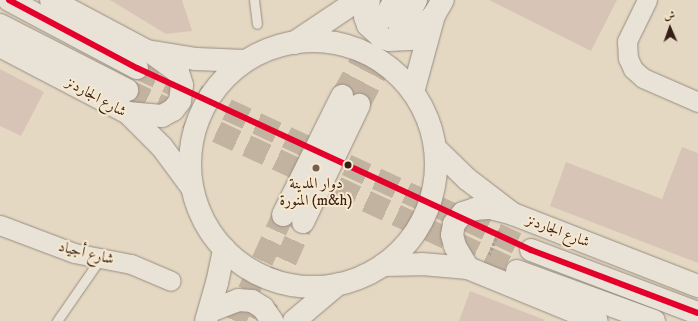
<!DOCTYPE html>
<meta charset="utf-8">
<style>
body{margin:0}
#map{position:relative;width:698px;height:321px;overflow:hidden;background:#e5d8c2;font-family:"IM FELL DW Pica",Amiri,serif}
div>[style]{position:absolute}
.building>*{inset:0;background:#d7c4b7}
.secondary-tunnel>*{height:22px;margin-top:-11px;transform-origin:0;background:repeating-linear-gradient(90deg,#c2b3a0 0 22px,transparent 0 33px)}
.path>*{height:2.5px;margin-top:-1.25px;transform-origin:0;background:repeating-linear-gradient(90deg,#a9a198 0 3px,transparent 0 5px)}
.roads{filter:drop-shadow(0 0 1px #978d81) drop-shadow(0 0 1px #978d81)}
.lane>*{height:9px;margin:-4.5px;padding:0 4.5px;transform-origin:4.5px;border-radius:4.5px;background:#e9e2d7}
.street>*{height:19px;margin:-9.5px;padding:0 9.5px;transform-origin:9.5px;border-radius:9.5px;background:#e9e2d7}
.secondary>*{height:22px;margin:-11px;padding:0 11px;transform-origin:11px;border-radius:11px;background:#e9e2d7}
.secondary>.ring{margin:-11px;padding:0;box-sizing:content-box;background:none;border:22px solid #e9e2d7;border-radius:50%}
.bus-1>*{height:6px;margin:-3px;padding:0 3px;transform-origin:3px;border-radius:3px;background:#e4002b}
.dots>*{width:11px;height:11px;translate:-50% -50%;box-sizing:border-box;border:2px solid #f7e8ce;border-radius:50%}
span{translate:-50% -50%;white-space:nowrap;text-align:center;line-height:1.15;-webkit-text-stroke:4px #f7e8ce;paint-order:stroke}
.street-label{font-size:15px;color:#361f16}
.poi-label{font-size:15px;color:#361f16}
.north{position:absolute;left:650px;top:8px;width:40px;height:40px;-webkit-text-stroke:3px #f7e8ce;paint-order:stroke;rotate:358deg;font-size:11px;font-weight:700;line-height:16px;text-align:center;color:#361f16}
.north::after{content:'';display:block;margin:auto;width:14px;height:18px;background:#361f16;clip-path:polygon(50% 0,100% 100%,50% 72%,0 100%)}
</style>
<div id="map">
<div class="building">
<i style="clip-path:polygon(110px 0,182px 0,192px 31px,166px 34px)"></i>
<i style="clip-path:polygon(489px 0,617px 0,591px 51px)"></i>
<i style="clip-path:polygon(0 69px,44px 92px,21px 136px,0 126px)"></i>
<i style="clip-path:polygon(682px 147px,698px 153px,698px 263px,550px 206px,566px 162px,662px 199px)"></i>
<i style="clip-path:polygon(470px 291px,545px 320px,544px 321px,459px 321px)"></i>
</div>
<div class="secondary-tunnel">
<i style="left:137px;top:68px;width:434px;rotate:24.8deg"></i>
<i style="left:127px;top:90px;width:430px;rotate:24.9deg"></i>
<i style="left:342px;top:96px;width:90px;rotate:-61.4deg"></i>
<i style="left:359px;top:105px;width:87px;rotate:-62deg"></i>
<i style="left:235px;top:321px;width:116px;rotate:-65.6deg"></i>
<i style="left:259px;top:321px;width:108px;rotate:-66deg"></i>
</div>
<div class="path">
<i style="left:489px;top:255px;width:27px;rotate:-68deg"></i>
</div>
<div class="roads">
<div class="lane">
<i style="left:254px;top:0;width:24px;rotate:83deg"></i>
<i style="left:57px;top:321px;width:75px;rotate:-55.3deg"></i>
</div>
<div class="street">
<i style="left:647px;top:0;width:46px;rotate:116deg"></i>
<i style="left:627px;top:41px;width:17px;rotate:87deg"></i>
<i style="left:628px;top:58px;width:12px;rotate:66deg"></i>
<i style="left:633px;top:69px;width:13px;rotate:42deg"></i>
<i style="left:643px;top:78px;width:60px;rotate:23.6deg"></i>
<i style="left:0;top:225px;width:79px;rotate:20.7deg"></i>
<i style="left:74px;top:253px;width:58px;rotate:10.9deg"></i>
<i style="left:131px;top:264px;width:43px;rotate:23deg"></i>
</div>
<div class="secondary">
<i style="left:9px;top:0;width:145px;rotate:28deg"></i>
<i style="left:51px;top:0;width:109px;rotate:28deg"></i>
<i style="left:147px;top:51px;width:50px;rotate:9.3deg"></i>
<i style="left:196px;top:59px;width:49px;rotate:2.3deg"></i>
<i style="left:369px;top:0;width:17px;rotate:103deg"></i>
<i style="left:365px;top:17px;width:9px;rotate:69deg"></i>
<i style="left:368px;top:25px;width:19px;rotate:43deg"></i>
<i style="left:382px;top:38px;width:7px;rotate:16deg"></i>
<i style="left:389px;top:40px;width:21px;rotate:-3deg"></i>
<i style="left:410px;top:39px;width:34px;rotate:-45deg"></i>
<i style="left:385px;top:17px;width:20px;rotate:-60deg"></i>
<i style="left:0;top:25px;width:143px;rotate:27.1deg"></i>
<i style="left:400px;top:28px;width:32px;rotate:-60deg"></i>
<i class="ring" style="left:190px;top:41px;width:224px;height:224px"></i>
<i style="left:294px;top:43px;width:77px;rotate:-33.9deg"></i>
<i style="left:0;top:46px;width:144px;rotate:27.6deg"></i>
<i style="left:128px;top:113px;width:48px;rotate:45deg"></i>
<i style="left:162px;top:147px;width:49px;rotate:53.4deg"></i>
<i style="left:413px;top:92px;width:80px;rotate:-74.7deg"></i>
<i style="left:434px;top:15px;width:17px;rotate:-59deg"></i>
<i style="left:128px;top:113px;width:34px;rotate:5deg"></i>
<i style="left:162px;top:116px;width:13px;rotate:-29deg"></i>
<i style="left:173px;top:110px;width:11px;rotate:-52deg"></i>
<i style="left:180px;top:101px;width:16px;rotate:-83deg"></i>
<i style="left:182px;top:85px;width:14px;rotate:-107deg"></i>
<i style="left:178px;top:72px;width:31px;rotate:-144deg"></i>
<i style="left:435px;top:148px;width:45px;rotate:44.1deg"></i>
<i style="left:467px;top:179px;width:58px;rotate:37.3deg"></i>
<i style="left:513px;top:214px;width:199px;rotate:21.3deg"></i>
<i style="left:283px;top:215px;width:133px;rotate:-63.6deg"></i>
<i style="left:303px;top:222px;width:130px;rotate:-64.4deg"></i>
<i style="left:531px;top:250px;width:178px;rotate:20.7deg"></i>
<i style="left:383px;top:265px;width:39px;rotate:-1deg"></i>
<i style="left:422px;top:264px;width:46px;rotate:5deg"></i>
<i style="left:468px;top:268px;width:139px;rotate:22.3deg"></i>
<i style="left:468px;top:268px;width:26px;rotate:-121deg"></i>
<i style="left:455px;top:246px;width:11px;rotate:-105deg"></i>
<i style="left:452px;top:235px;width:11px;rotate:-80deg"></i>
<i style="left:454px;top:224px;width:14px;rotate:-51deg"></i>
<i style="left:463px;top:213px;width:13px;rotate:-18deg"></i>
<i style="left:475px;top:209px;width:16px;rotate:-4deg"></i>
<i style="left:491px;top:208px;width:20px;rotate:15deg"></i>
<i style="left:517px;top:271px;width:146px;rotate:20.1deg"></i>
<i style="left:210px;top:311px;width:30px;rotate:-21deg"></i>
<i style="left:238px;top:300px;width:14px;rotate:4deg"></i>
<i style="left:252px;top:301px;width:13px;rotate:32deg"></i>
<i style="left:263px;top:308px;width:16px;rotate:55deg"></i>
<i style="left:206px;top:321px;width:40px;rotate:-74deg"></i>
<i style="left:217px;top:283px;width:35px;rotate:-78deg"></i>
<i style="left:294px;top:321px;width:57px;rotate:-40.1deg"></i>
</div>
</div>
<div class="bus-1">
<i style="left:9px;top:0;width:145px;rotate:28deg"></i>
<i style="left:137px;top:68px;width:434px;rotate:24.8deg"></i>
<i style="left:531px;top:250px;width:178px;rotate:20.7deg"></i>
</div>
<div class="dots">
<i style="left:348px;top:165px;background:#361f16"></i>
<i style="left:316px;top:168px;background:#736052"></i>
</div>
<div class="street-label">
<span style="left:96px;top:97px;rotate:29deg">شارع الجاردنز</span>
<span style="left:558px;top:231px;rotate:21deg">شارع الجاردنز</span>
<span style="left:86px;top:253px;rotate:14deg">شارع أجياد</span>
</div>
<div class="poi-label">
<span style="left:316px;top:192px">دوار المدينة<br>المنورة (m&amp;h)</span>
</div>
<div class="north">ش</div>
</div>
